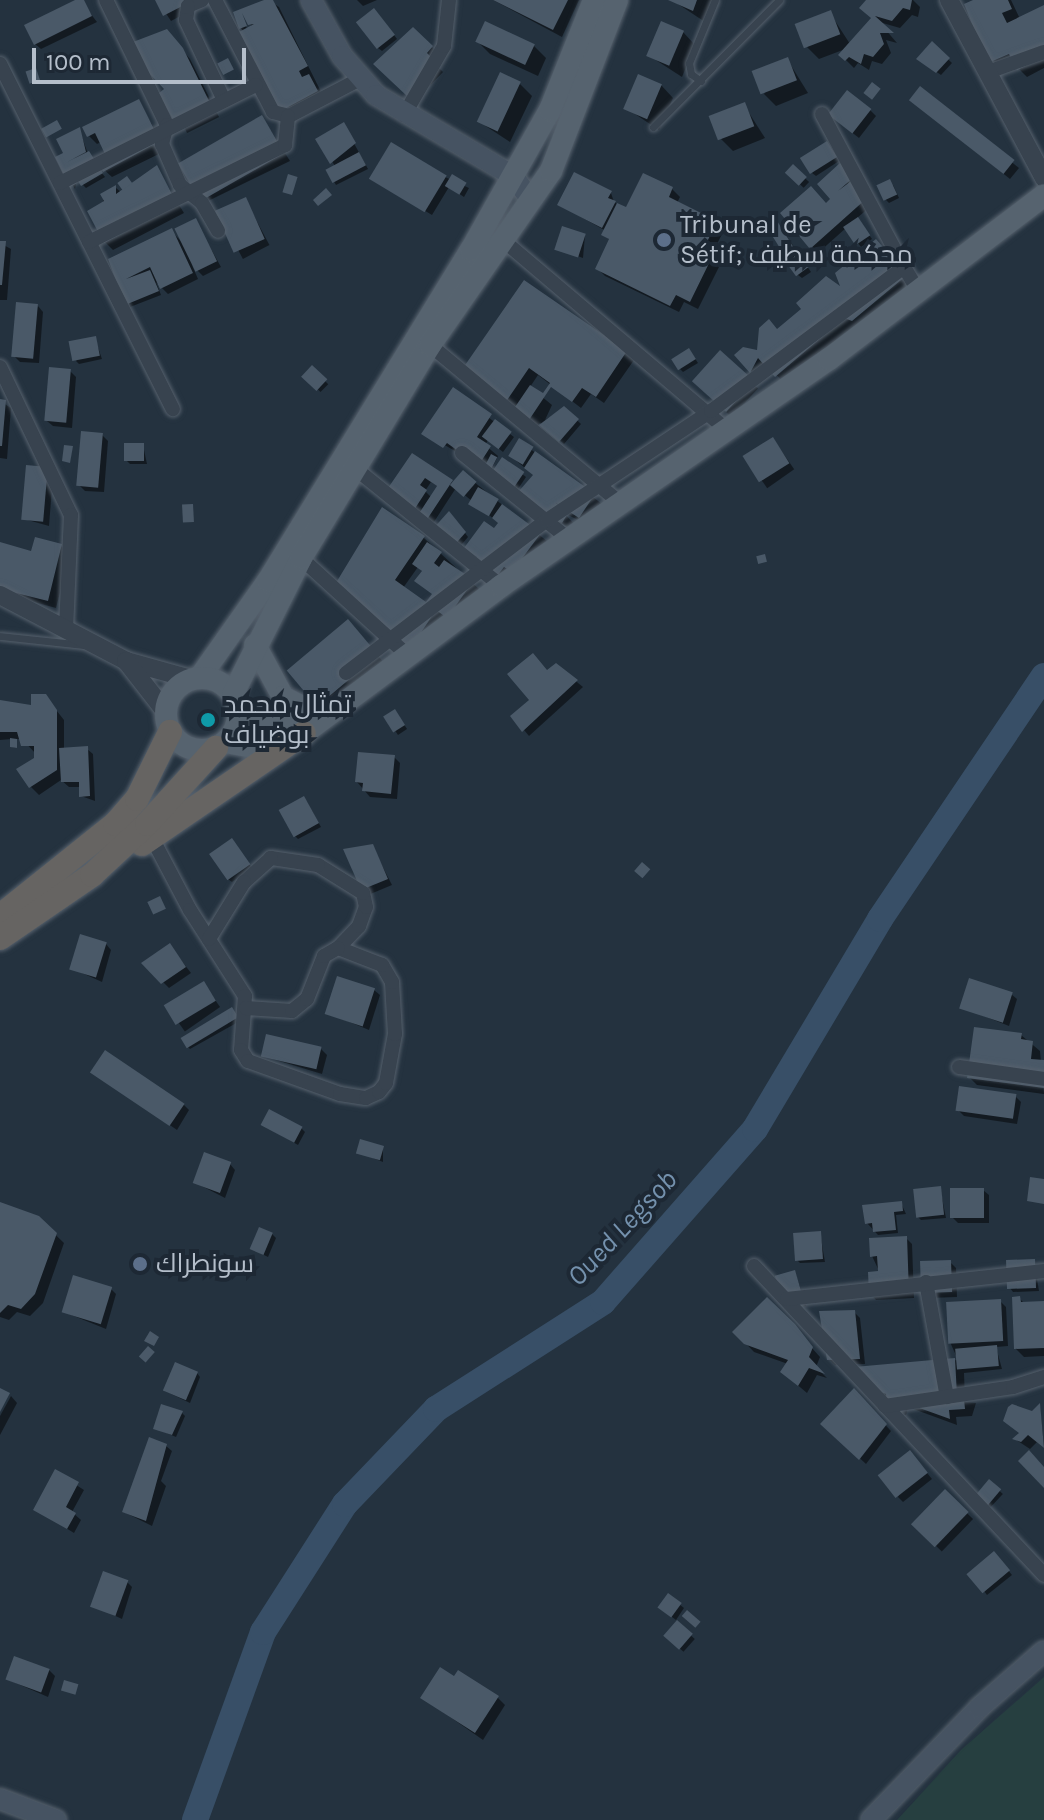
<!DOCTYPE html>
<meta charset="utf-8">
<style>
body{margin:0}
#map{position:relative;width:1044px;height:1820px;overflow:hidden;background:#24323f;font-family:Karla,Cairo,sans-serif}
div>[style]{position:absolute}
.green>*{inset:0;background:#263f40}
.shadow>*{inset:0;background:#0007;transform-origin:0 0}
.river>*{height:26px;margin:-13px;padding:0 13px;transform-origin:13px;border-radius:13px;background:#384f67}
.building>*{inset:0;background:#4a5968;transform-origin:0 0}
.roads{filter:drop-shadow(0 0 2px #56616d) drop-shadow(0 0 2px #56616d)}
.service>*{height:7px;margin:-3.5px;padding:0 3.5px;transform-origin:3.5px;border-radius:3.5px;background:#38434f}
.minor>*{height:14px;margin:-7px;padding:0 7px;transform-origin:7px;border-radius:7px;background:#38434f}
.tertiary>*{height:18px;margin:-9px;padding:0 9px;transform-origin:9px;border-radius:9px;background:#38434f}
.secondary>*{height:20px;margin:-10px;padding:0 10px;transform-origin:10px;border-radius:10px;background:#465362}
.primary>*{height:22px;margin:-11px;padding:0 11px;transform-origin:11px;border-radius:11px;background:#56636f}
.primary>.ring{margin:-11px;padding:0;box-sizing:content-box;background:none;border:22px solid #56636f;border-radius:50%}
.trunk>*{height:24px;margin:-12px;padding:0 12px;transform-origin:12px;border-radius:12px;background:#666462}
.dots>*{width:22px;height:22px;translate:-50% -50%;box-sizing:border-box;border:4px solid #1d2834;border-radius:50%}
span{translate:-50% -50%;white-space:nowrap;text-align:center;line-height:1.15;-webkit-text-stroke:8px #1d2834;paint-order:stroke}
.poi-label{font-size:26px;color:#b4beca}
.left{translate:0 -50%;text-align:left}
.water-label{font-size:28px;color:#7491ad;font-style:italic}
.scale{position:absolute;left:32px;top:48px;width:214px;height:36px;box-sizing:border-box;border:4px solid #b4beca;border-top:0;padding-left:10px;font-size:24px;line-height:28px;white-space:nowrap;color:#b4beca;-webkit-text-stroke:6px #1d2834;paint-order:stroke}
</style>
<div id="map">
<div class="green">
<i style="clip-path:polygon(1044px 1677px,1044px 1820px,897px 1820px,961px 1750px)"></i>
</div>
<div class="shadow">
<i style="clip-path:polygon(80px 0,97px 22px,41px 49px,35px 44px)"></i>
<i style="clip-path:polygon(157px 0,205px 3px,171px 21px)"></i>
<i style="clip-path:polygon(268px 0,279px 7px,325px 100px,291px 117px,241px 28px,241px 13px,247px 29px,252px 27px,244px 13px)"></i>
<i style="clip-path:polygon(357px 0,377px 0,363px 6px)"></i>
<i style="clip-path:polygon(493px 0,579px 0,562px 37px)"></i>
<i style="clip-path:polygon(672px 0,714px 0,705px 22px)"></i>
<i style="clip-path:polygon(868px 0,913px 0,920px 7px,918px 17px,912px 15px,900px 28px,879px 22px,897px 43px,886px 40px,891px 53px,882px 64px,872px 61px,869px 70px,858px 63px,854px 68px,841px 55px,848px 48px,819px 59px,807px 47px,830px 13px,850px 44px,873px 18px)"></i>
<i style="clip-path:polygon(978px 0,1011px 0,1020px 19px,1044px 9px,1044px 68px,1027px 77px,1019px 69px,998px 70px,990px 62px)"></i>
<i style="clip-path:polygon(378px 14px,397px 39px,382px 51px,378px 48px)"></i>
<i style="clip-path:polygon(413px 29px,438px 53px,431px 60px,443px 72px,415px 101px)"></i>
<i style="clip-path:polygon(683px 32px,695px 45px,682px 77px,648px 55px)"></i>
<i style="clip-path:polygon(174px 40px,190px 59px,219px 117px,187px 133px,167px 90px)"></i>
<i style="clip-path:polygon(478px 42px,534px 46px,546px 58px,538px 76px,490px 54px)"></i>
<i style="clip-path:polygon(932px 44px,952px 63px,941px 75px,922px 62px)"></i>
<i style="clip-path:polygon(787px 59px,808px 93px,776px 106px,764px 94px)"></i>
<i style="clip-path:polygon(520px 84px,532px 96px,510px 142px,478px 121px)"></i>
<i style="clip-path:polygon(661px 85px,673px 98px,659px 130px,626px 108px)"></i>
<i style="clip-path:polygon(921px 88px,1019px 168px,1010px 179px,917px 105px)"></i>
<i style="clip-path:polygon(138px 101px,167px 150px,112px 177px,102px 168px,108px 155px,101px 142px,97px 144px,89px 136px)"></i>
<i style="clip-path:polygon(744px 105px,765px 138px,733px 151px,721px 139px)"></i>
<i style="clip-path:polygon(870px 110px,876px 116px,859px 138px,836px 120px)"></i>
<i style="clip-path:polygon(262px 117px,290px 161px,204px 203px,196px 195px)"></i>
<i style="clip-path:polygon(344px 125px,368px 169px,336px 185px,327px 170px,335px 166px,318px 140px)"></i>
<i style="clip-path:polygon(79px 129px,88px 154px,105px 177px,86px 188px,77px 179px,75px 189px,63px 169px,78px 160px,66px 154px)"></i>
<i style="clip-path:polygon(831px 147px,839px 161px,816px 176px,812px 173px)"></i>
<i style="clip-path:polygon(839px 166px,871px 206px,857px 218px,872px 239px,861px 247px,846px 228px,818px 253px,782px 213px,826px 205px,833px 199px)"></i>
<i style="left:793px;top:167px;width:22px;height:8px;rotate:43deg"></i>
<i style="clip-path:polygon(156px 168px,184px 213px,113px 250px,105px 242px,103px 194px,116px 188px,122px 193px,126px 190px,120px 182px,126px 178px,132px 186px)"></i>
<i style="clip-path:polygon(445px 177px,469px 188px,464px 197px,449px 187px,432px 215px,372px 179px)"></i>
<i style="clip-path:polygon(893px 185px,899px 198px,889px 203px,885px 199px)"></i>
<i style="clip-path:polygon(672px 189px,680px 197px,677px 203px,724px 230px,715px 248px,724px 257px,698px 309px,684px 302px,679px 312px,605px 276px,597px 268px,610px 242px,606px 231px,560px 205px,611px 193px,614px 202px,627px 210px)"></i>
<i style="left:245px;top:199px;width:52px;height:30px;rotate:62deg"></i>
<i style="clip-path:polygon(195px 220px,221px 267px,203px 276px,192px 265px,198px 279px,168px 294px,156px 282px,161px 295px,130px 307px,121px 281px,171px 231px,182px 242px)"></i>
<i style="clip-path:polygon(767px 222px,777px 222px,811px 272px,802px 278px,798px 275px)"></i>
<i style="clip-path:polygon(585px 235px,583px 258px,557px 249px)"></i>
<i style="clip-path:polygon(876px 241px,913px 284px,785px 384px,767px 365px,758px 379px,737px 355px,759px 352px,778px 331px,838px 288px)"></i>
<i style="clip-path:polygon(0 243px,11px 249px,7px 300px,0 300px)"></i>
<i style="clip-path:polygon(38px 306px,43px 312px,39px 363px,20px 362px,14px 356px)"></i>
<i style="clip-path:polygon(95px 339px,102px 359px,79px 364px,76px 361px)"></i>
<i style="clip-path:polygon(626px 352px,634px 360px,604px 403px,591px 394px,581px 408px,538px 375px,530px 387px,552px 405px,545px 420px,564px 408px,581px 424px,564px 444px,540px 423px,535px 430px,464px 370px)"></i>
<i style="left:720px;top:353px;width:52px;height:39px;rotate:43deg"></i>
<i style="clip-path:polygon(692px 354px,698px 363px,683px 372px,679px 368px)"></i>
<i style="left:312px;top:368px;width:23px;height:11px;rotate:45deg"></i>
<i style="clip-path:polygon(70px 371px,76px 377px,72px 428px,53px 426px,47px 421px)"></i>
<i style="clip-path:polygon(453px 390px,514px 437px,503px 452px,488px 440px,485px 445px,498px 456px,492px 468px,470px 452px,467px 458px,424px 433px)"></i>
<i style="clip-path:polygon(0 401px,11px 408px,7px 459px,0 458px)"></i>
<i style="clip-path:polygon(102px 435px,108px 441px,104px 492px,85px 491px,79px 485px)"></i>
<i style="left:773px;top:439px;width:37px;height:33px;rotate:55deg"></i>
<i style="clip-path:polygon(520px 441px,602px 504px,588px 525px,564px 513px,574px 524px,570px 529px,560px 522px,555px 528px,535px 476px,514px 459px)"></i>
<i style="clip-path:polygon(143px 445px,147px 464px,130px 464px,126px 460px)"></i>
<i style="clip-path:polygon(evenodd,412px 456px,454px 484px,463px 473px,548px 542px,503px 587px,478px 558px,500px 524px,456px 488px,432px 525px,394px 497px,412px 456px,431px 482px,439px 487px,432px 498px,425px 491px,431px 482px)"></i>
<i style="clip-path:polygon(28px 468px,53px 475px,49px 526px,24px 519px)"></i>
<i style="clip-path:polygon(522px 474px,526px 477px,518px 489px,497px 475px)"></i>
<i style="clip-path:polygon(evenodd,383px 510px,424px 538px,480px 590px,417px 658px,342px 598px,383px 510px,418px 567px,423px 572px,417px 581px,434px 595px,427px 605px,403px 588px,418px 567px)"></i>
<i style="clip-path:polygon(453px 517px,468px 537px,456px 551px)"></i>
<i style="clip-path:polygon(0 544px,33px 553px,61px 546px,70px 554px,56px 608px,0 593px)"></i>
<i style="clip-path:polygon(356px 630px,385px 664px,326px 713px,290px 671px)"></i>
<i style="clip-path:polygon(556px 665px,583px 687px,529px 736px,524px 730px,532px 700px)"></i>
<i style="clip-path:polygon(45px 696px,64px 720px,64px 749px,87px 749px,93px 754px,95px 801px,81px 796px,81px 787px,69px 787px,61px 780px,39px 795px,31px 787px,36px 754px,22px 739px,15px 739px,17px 748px,12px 747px,12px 739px,0 740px,0 704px,33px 707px)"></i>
<i style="clip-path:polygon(398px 715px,407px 729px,398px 735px,386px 717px)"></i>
<i style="clip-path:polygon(394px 757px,400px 763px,397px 799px,370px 797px,357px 782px)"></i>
<i style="clip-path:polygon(307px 802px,321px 827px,298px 839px,295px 836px)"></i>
<i style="clip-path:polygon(235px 844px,252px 868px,232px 882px,228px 879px)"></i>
<i style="clip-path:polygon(372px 846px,392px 885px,368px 895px,363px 889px)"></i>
<i style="clip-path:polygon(106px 944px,111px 950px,102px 982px,71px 968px)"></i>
<i style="clip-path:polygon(170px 946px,191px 973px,169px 988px,144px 963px)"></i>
<i style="left:204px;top:984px;width:28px;height:43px;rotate:55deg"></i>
<i style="clip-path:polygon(374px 990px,380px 995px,369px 1030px,328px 1013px)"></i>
<i style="clip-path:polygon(1011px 994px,1017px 999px,1009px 1026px,961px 1007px)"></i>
<i style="clip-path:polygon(231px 1009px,240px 1021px,190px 1049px,186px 1045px)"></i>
<i style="clip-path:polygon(1021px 1035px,1040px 1051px,1044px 1094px,977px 1085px,969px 1077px)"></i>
<i style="clip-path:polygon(321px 1049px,327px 1055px,322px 1074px,263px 1056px)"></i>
<i style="clip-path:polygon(93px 1072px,184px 1105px,189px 1110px,177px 1130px)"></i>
<i style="clip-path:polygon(1015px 1096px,1021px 1102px,1017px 1124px,964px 1116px,958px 1110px)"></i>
<i style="clip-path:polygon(263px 1125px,301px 1128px,305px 1132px,298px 1145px)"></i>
<i style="clip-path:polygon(383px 1148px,383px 1162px,358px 1152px)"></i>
<i style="clip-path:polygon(230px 1164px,235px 1170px,225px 1198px,194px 1182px)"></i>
<i style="clip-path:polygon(940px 1188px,946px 1218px,921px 1220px,918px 1217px)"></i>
<i style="clip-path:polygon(983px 1190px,989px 1195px,989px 1223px,958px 1223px,952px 1217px)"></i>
<i style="clip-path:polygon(901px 1203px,906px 1214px,896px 1215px,898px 1233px,878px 1235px,867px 1223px)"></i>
<i style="clip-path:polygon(0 1204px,38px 1218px,64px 1243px,43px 1303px,30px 1316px,17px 1312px,9px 1320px,0 1317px)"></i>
<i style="clip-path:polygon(820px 1233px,825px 1262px,800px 1263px,796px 1259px)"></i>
<i style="clip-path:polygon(272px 1234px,276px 1238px,268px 1257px,252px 1249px)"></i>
<i style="clip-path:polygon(906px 1238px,912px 1244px,914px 1298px,876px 1300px,871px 1294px,880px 1273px,872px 1256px)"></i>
<i style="clip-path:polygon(1034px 1261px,1039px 1291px,1013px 1292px,1010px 1288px)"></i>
<i style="clip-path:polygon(950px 1262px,956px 1268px,957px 1297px,929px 1298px)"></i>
<i style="clip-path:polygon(795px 1272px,806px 1306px,789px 1310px)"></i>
<i style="clip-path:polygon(111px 1289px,116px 1294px,106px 1329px,64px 1312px)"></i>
<i style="clip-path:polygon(1019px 1298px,1025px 1304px,1044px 1303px,1044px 1356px,1024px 1357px,1016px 1349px)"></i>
<i style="clip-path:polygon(1001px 1302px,1006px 1307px,1008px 1346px,996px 1347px,1002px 1369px,964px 1373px,965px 1402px,976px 1403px,972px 1416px,956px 1417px,957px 1425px,908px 1407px,906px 1415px,898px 1415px,866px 1390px,856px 1369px,958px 1360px,950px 1342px)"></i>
<i style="clip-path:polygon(775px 1307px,820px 1357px,816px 1367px,827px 1378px,817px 1375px,807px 1393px,782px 1372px,788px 1364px,754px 1352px,735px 1332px)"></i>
<i style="clip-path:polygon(854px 1312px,860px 1318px,865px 1364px,835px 1365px,829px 1359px)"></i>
<i style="clip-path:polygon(197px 1373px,200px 1377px,190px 1403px,165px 1391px)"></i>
<i style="clip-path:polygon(854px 1391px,891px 1431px,866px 1464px,823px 1424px)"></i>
<i style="clip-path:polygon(11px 1396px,17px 1403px,0 1435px,0 1416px)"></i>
<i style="clip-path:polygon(1040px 1406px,1044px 1448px,1037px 1442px,1030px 1449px,1015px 1439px)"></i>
<i style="clip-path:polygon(182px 1413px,185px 1416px,176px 1437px,155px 1428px)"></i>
<i style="clip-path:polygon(166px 1446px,172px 1451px,161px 1481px,166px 1486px,152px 1526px,124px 1512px)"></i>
<i style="clip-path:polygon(915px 1458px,932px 1479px,903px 1502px,898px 1497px)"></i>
<i style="clip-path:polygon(56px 1472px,84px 1490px,72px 1512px,81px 1520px,74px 1533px,35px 1509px)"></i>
<i style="left:989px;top:1481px;width:19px;height:21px;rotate:43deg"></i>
<i style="left:945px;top:1492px;width:39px;height:45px;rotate:44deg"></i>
<i style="clip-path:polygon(994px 1553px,1012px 1575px,987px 1595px,984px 1591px)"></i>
<i style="clip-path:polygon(126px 1581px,132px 1587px,122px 1619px,94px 1606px)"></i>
<i style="clip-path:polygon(669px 1596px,684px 1608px,676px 1620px,664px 1611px)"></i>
<i style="left:677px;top:1623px;width:24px;height:17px;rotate:42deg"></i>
<i style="clip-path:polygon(49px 1670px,55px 1676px,48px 1697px,9px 1680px)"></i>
<i style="clip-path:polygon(497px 1697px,505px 1705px,483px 1740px,423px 1698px)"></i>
</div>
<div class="river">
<i style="left:195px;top:1820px;width:200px;rotate:-70.1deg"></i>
<i style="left:263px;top:1632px;width:152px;rotate:-57.4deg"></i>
<i style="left:345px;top:1504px;width:132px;rotate:-46.2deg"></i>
<i style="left:436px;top:1409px;width:198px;rotate:-32.6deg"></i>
<i style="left:603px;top:1302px;width:230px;rotate:-48.7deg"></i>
<i style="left:755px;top:1129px;width:244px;rotate:-59.2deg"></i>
<i style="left:880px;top:919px;width:293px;rotate:-56deg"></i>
</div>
<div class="building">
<i style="clip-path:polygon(75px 0,84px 0,92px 16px,34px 45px,24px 25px)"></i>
<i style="clip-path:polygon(155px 0,194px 0,163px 16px)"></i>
<i style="clip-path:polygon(264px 0,273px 0,308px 66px,299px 71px,302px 77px,309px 74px,318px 91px,279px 112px,237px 33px,254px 24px,248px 25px,242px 13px,247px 26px,239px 29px,233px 12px)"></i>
<i style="clip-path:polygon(493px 0,568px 0,553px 30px)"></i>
<i style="clip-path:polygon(668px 0,697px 0,693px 11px)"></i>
<i style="clip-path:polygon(866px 0,912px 0,910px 10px,903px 8px,892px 21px,875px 16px,894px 33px,880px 33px,884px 44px,873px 57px,864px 54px,861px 64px,849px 57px,845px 61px,838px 55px,871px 18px,859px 8px)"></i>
<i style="clip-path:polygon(973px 0,1008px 0,1012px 9px,1002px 13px,1007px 23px,1044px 5px,1044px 57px,1017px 70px,1009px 54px,988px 63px,964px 4px)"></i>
<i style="left:374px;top:8px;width:34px;height:23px;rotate:52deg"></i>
<i style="left:831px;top:10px;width:26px;height:39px;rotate:69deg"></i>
<i style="left:485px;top:21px;width:55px;height:23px;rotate:25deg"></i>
<i style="left:661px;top:21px;width:25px;height:38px;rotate:23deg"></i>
<i style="clip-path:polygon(413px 27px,433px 46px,427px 53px,439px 65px,408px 97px,373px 64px)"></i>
<i style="clip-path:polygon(167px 29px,183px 48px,213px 109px,177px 126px,158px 94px,164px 89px,146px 70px,133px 42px)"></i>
<i style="clip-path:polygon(932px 41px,950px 58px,936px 73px,916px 59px)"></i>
<i style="left:788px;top:57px;width:25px;height:39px;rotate:69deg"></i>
<i style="left:228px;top:58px;width:13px;height:12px;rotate:63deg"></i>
<i style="left:36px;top:68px;width:13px;height:11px;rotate:72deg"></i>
<i style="left:500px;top:72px;width:23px;height:55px;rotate:25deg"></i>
<i style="left:638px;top:74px;width:26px;height:38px;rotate:23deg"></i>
<i style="left:872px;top:82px;width:11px;height:14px;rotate:38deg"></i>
<i style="left:920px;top:86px;width:120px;height:18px;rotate:38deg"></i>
<i style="left:847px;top:90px;width:31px;height:31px;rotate:38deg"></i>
<i style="clip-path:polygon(139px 99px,160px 141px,103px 172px,96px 158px,105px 154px,95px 133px,87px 137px,82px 127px)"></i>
<i style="left:745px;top:102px;width:26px;height:39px;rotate:69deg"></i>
<i style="left:262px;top:115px;width:44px;height:97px;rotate:60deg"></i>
<i style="left:57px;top:120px;width:10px;height:18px;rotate:61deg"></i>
<i style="clip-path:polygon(344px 122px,356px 143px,330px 164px,315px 139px)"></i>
<i style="clip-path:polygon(80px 127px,86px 152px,67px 162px,89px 151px,103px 173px,81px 186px,70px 168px,77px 183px,70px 187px,55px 157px,63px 153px,56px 139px)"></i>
<i style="left:827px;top:141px;width:19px;height:32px;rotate:58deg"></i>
<i style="left:391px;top:142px;width:65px;height:43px;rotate:31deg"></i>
<i style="left:359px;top:152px;width:15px;height:38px;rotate:62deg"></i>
<i style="clip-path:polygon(840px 163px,853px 178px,838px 191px,851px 181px,866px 199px,810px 249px,780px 213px,811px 186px,826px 203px,830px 199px,817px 184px)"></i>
<i style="left:793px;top:164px;width:19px;height:12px;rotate:43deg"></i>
<i style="clip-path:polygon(157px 165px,177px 204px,104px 243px,87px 211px,104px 201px,100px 194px,116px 185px,116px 194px)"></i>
<i style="clip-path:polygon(574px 172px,612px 191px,608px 198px,616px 201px,602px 228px,557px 205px)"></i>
<i style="clip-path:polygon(643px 173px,673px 187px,669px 197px,717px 221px,707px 242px,717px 247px,690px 302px,676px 295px,670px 306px,595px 269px,609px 239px,601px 235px,617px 203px,626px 207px)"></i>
<i style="left:288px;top:174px;width:10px;height:19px;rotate:17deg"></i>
<i style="left:452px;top:174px;width:17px;height:14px;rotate:31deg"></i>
<i style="left:127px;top:176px;width:9px;height:12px;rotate:54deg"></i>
<i style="left:890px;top:179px;width:17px;height:15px;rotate:65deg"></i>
<i style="clip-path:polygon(326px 188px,332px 195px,318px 206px,313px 200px)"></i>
<i style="left:246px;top:197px;width:46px;height:34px;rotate:66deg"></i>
<i style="left:774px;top:216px;width:44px;height:12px;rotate:58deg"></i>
<i style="left:858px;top:217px;width:22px;height:18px;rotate:56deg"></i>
<i style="left:196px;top:218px;width:48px;height:24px;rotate:64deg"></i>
<i style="left:562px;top:226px;width:25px;height:25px;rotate:18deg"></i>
<i style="clip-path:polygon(172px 228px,193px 273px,160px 289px,150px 267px,126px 279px,150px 270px,159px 291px,125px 305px,108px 259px)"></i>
<i style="clip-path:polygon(876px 239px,907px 275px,852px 321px,844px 318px,775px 377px,758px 358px,750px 373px,734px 355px,743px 347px,757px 350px,759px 328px,769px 319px,777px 329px,801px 309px,796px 303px,826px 276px,840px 286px,835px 273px)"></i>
<i style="clip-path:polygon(0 241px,6px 241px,2px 285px,0 285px)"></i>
<i style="left:799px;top:253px;width:17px;height:16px;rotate:54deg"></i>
<i style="clip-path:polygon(524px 280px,627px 351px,596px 397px,582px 388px,572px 402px,551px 387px,527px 423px,511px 413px,530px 385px,543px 393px,550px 383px,529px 368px,505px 403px,461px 371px)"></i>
<i style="left:16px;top:302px;width:22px;height:55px;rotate:5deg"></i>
<i style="left:96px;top:336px;width:20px;height:28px;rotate:79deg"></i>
<i style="left:689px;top:348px;width:13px;height:21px;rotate:58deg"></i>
<i style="left:720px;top:350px;width:46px;height:42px;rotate:42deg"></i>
<i style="left:312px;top:365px;width:21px;height:16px;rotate:43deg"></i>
<i style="left:49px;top:367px;width:22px;height:54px;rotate:5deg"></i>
<i style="clip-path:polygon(453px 387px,492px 414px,477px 437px,491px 446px,482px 460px,462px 446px,458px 451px,447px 443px,443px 448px,421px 434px)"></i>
<i style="clip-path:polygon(0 399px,6px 400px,2px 446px,0 446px)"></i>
<i style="clip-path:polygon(564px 406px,579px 419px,559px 442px,539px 425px)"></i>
<i style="left:495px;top:419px;width:21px;height:22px;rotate:37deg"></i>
<i style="left:81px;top:431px;width:22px;height:55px;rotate:5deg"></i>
<i style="left:773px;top:437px;width:31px;height:36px;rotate:58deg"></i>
<i style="left:519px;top:438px;width:17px;height:21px;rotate:31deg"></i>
<i style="left:124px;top:443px;width:20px;height:18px"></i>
<i style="clip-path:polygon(64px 445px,73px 446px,70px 463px,62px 461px)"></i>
<i style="clip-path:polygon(535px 451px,595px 494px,579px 518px,556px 503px,567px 515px,562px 523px,512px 499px,533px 475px,524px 468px)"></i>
<i style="clip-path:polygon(412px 453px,453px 480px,426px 521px,418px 515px,437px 486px,425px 478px,420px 485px,427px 490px,414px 510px,386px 491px)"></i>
<i style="left:491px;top:454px;width:7px;height:13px;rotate:27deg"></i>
<i style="left:502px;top:457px;width:27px;height:19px;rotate:34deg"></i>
<i style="left:26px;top:465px;width:22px;height:55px;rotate:5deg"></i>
<i style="left:463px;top:470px;width:18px;height:20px;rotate:41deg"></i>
<i style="left:478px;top:487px;width:24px;height:20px;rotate:30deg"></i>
<i style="left:193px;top:504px;width:18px;height:11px;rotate:87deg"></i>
<i style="clip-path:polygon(502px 504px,541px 533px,512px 572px,504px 567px,494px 580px,471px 564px,477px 557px,464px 548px,484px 521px,494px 528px,498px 523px,492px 518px)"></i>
<i style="clip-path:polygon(382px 507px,425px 536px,395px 580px,426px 602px,432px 594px,414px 581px,422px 571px,412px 564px,427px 542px,442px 552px,434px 563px,439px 567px,444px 560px,474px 580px,447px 618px,436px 610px,408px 652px,331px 591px)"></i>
<i style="clip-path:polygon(449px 511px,466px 532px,451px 549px,431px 531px)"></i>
<i style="clip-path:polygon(35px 537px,62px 544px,48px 601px,0 589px,0 542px,31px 551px)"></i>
<i style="left:765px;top:554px;width:8px;height:9px;rotate:76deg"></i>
<i style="left:348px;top:619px;width:47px;height:80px;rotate:50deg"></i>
<i style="clip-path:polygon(533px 653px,547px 670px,556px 663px,578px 680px,522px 732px,510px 716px,529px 700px,507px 674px)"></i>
<i style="clip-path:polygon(31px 694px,46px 694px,57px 710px,57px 770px,29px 788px,16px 769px,34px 758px,34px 746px,21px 746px,17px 732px,0 732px,0 700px,31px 705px)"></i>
<i style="left:395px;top:709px;width:19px;height:14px;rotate:58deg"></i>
<i style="clip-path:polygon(10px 738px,17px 739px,17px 748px,10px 747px)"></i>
<i style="clip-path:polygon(88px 746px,90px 796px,79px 797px,79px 782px,61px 782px,59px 748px)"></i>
<i style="clip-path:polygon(358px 752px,395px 755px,391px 794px,362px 791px,363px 783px,355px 782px)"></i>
<i style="left:304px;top:796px;width:31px;height:29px;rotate:61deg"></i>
<i style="left:232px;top:838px;width:32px;height:28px;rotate:55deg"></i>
<i style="clip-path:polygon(373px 844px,388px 879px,361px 890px,343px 849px)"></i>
<i style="left:642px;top:862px;width:11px;height:12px;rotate:41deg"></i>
<i style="left:160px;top:896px;width:14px;height:14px;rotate:65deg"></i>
<i style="left:80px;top:934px;width:28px;height:37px;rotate:17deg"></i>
<i style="clip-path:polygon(170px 943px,186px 967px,161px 984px,141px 963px)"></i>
<i style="left:337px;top:976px;width:40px;height:40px;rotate:18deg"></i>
<i style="left:969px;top:978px;width:46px;height:32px;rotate:18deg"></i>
<i style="left:204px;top:981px;width:23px;height:47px;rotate:59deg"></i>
<i style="left:232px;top:1007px;width:12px;height:60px;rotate:59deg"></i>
<i style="clip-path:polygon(974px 1027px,1022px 1033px,1021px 1039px,1033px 1041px,1031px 1059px,1044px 1060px,1044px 1088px,967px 1078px)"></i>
<i style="left:266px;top:1034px;width:57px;height:23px;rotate:13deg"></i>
<i style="left:105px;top:1050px;width:96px;height:27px;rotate:34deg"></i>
<i style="left:959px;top:1086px;width:58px;height:25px;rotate:8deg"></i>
<i style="left:269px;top:1109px;width:38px;height:18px;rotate:28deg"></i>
<i style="left:360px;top:1139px;width:25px;height:15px;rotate:16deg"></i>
<i style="left:204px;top:1152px;width:29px;height:33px;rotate:20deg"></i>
<i style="clip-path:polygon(1030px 1177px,1044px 1179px,1044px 1204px,1027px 1201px)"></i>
<i style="left:941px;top:1186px;width:29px;height:28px;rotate:84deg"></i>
<i style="left:950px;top:1188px;width:34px;height:30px"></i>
<i style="clip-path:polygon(902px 1201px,903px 1211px,894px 1212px,896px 1230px,873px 1232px,872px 1223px,865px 1224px,862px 1205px)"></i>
<i style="clip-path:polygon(0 1202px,39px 1216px,57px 1233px,35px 1294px,21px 1309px,8px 1305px,0 1313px)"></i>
<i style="left:259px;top:1227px;width:15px;height:24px;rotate:23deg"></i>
<i style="left:821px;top:1231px;width:28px;height:28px;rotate:86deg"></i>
<i style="clip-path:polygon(907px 1236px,909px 1293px,869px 1295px,868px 1272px,878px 1271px,877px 1256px,870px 1257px,869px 1238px)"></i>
<i style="left:1035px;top:1259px;width:29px;height:29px;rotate:88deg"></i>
<i style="left:951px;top:1260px;width:32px;height:31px;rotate:88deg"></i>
<i style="left:795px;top:1270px;width:33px;height:21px;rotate:74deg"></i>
<i style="left:73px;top:1275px;width:41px;height:39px;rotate:17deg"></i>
<i style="clip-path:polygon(1020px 1296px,1021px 1302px,1044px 1301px,1044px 1348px,1014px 1349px,1012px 1297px)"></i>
<i style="clip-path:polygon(767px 1297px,795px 1324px,813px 1347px,809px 1357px,825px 1374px,809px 1368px,798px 1386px,780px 1372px,788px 1360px,744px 1344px,732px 1332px)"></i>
<i style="left:1001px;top:1299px;width:42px;height:55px;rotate:87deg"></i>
<i style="clip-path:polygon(855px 1310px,860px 1359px,827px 1360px,819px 1311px)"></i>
<i style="clip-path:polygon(150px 1331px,159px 1337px,154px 1346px,144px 1341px)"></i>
<i style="left:997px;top:1345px;width:21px;height:42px;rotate:85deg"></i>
<i style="left:148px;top:1346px;width:9px;height:14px;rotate:41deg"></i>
<i style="clip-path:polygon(955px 1358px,957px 1396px,964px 1399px,965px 1409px,949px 1410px,950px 1419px,900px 1401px,887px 1408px,886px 1394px,855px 1383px,854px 1367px)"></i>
<i style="left:175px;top:1362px;width:25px;height:31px;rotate:23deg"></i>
<i style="clip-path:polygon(0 1388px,10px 1393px,0 1412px)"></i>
<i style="clip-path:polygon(854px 1388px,887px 1424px,859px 1460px,820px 1424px)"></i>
<i style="clip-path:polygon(1040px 1403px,1044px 1448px,1028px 1435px,1021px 1442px,1012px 1439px,1019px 1433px,1003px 1421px,1008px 1407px,1012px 1404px,1032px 1411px)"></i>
<i style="clip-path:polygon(161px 1404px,183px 1411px,172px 1435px,153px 1429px)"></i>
<i style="clip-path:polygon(149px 1437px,167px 1444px,146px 1521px,122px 1512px)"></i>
<i style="left:910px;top:1450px;width:29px;height:41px;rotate:52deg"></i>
<i style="clip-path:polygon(1029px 1450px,1044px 1467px,1044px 1488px,1018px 1461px)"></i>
<i style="clip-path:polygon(55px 1469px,79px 1482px,66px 1507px,76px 1513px,67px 1529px,33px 1510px)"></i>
<i style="left:989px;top:1479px;width:16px;height:25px;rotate:40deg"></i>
<i style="left:945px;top:1489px;width:33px;height:49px;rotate:44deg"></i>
<i style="left:994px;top:1551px;width:25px;height:36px;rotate:50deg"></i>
<i style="left:103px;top:1571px;width:27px;height:38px;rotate:20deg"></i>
<i style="left:668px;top:1593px;width:17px;height:18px;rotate:36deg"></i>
<i style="left:687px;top:1610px;width:18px;height:8px;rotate:41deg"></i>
<i style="left:677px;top:1620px;width:21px;height:21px;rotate:41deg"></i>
<i style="left:14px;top:1656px;width:38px;height:25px;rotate:20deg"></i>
<i style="clip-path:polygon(440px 1667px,454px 1676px,458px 1670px,499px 1696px,475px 1733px,420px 1698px)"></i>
<i style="left:64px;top:1680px;width:15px;height:11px;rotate:16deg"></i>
</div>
<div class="roads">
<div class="service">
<i style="left:701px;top:81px;width:12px;rotate:-145deg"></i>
<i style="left:691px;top:74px;width:11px;rotate:-100deg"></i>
<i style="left:689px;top:63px;width:68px;rotate:-67.6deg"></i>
<i style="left:653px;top:127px;width:179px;rotate:-45.2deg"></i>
<i style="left:0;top:636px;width:83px;rotate:6.2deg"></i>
</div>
<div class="minor">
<i style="left:106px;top:0;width:139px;rotate:64deg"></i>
<i style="left:167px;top:125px;width:20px;rotate:105deg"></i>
<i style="left:162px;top:144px;width:45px;rotate:66.3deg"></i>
<i style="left:180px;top:185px;width:28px;rotate:39deg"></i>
<i style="left:202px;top:203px;width:32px;rotate:60deg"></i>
<i style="left:202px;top:0;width:15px;rotate:157deg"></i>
<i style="left:188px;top:6px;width:14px;rotate:98deg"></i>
<i style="left:186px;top:20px;width:89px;rotate:64.6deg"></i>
<i style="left:215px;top:0;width:126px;rotate:62.6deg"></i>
<i style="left:273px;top:112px;width:16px;rotate:14deg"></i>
<i style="left:289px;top:116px;width:80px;rotate:-27.5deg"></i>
<i style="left:0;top:64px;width:386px;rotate:63.4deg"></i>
<i style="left:988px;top:72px;width:59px;rotate:-19.7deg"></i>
<i style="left:822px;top:114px;width:174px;rotate:61.8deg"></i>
<i style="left:404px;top:115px;width:80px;rotate:-59.9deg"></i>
<i style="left:444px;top:46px;width:46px;rotate:-83.8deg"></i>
<i style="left:60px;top:183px;width:219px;rotate:-26.6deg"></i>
<i style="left:504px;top:241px;width:294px;rotate:40.3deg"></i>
<i style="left:89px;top:242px;width:219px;rotate:-26.3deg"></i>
<i style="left:285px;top:145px;width:29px;rotate:-84deg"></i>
<i style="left:430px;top:345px;width:251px;rotate:39.7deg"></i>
<i style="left:0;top:367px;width:164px;rotate:64.4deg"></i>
<i style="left:71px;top:515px;width:113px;rotate:92.5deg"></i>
<i style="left:462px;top:453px;width:140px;rotate:38.9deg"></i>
<i style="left:356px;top:469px;width:186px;rotate:38.9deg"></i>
<i style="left:301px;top:558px;width:142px;rotate:42.4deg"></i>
<i style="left:346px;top:673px;width:253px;rotate:-37.3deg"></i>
<i style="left:547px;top:520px;width:197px;rotate:-33.6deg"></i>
<i style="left:711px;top:411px;width:241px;rotate:-36.7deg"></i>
<i style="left:904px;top:267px;width:26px;rotate:59deg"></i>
<i style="left:152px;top:838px;width:81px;rotate:62.2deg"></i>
<i style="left:190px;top:910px;width:102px;rotate:57.4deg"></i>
<i style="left:245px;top:996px;width:54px;rotate:94.2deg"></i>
<i style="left:241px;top:1050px;width:13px;rotate:58deg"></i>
<i style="left:248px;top:1061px;width:98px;rotate:19.7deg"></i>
<i style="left:340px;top:1094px;width:26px;rotate:9deg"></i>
<i style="left:366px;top:1098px;width:14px;rotate:-25deg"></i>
<i style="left:379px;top:1092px;width:11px;rotate:-52deg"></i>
<i style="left:386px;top:1083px;width:50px;rotate:-79.6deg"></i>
<i style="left:395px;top:1034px;width:52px;rotate:-93.3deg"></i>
<i style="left:392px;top:982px;width:20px;rotate:-120deg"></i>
<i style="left:382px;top:965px;width:47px;rotate:-158.9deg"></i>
<i style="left:338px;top:948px;width:30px;rotate:-46deg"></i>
<i style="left:359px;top:926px;width:20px;rotate:-70deg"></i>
<i style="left:366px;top:907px;width:14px;rotate:-102deg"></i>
<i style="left:363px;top:893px;width:53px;rotate:-148.1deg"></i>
<i style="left:318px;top:865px;width:48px;rotate:-171.5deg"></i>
<i style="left:271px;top:858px;width:36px;rotate:138deg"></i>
<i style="left:244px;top:882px;width:67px;rotate:121.6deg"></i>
<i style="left:246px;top:1008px;width:46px;rotate:3.7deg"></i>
<i style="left:292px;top:1011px;width:19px;rotate:-39deg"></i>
<i style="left:307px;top:999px;width:46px;rotate:-68.4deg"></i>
<i style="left:324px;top:956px;width:16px;rotate:-30deg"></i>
<i style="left:959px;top:1067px;width:86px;rotate:8deg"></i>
<i style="left:754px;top:1266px;width:424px;rotate:46.8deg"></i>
<i style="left:926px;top:1282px;width:117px;rotate:79.7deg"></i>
<i style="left:787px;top:1299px;width:259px;rotate:-6.2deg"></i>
<i style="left:885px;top:1406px;width:129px;rotate:-8.4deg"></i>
<i style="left:1013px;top:1387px;width:33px;rotate:-18deg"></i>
</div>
<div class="tertiary">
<i style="left:949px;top:0;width:202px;rotate:61.9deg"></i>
<i style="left:0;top:595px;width:142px;rotate:27.6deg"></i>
<i style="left:126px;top:661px;width:67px;rotate:15.5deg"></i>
<i style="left:126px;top:661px;width:63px;rotate:52deg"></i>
</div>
<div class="secondary">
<i style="left:311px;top:0;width:64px;rotate:61deg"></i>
<i style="left:342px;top:56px;width:52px;rotate:48.9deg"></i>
<i style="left:376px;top:95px;width:159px;rotate:30.6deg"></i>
<i style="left:513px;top:176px;width:31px;rotate:53deg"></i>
<i style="left:0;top:1799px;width:60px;rotate:20.6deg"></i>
<i style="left:871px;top:1820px;width:156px;rotate:-46deg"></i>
<i style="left:979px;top:1708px;width:86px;rotate:-41.2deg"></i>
</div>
<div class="primary">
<i style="left:255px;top:645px;width:59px;rotate:61.7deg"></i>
<i style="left:283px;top:697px;width:39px;rotate:27deg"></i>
<i style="left:200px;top:677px;width:118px;rotate:-54.7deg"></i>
<i style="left:268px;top:581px;width:388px;rotate:-58.5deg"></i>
<i style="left:471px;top:250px;width:161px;rotate:-60.6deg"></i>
<i style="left:550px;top:110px;width:118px;rotate:-68.2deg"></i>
<i class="ring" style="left:166px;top:678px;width:50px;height:50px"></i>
<i style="left:233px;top:694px;width:152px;rotate:-63.4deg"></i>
<i style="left:301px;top:558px;width:249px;rotate:-58.8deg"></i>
<i style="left:430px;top:345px;width:212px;rotate:-55.2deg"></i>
<i style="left:551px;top:171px;width:183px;rotate:-68.9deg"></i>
<i style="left:239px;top:713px;width:56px;rotate:11.3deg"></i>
<i style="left:294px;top:724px;width:20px;rotate:-20deg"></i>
<i style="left:225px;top:742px;width:35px;rotate:10deg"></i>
<i style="left:259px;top:748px;width:47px;rotate:-18.4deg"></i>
<i style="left:304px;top:733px;width:246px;rotate:-36.7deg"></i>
<i style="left:501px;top:586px;width:399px;rotate:-34.7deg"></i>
<i style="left:829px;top:359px;width:270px;rotate:-37.3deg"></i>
</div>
<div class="trunk">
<i style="left:142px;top:844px;width:196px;rotate:-34.4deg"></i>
<i style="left:0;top:916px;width:147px;rotate:-38.7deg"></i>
<i style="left:115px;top:824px;width:33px;rotate:-49deg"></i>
<i style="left:137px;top:799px;width:75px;rotate:-63.8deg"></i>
<i style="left:0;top:938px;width:112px;rotate:-34.4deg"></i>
<i style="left:92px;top:875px;width:75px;rotate:-42.8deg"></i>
<i style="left:147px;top:824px;width:103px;rotate:-47.8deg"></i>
</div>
</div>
<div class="dots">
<i style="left:664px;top:240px;background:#5c6f8a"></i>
<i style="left:208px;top:720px;background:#0f9aa8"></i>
<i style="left:140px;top:1264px;background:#5c6f8a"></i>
</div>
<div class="poi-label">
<span class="left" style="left:680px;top:240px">Tribunal de<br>Sétif; محكمة سطيف</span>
<span class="left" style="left:224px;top:720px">تمثال محمد<br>بوضياف</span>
<span class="left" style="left:156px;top:1264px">سونطراك</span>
</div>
<div class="water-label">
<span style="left:622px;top:1228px;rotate:-47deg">Oued Legsob</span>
</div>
<div class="scale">100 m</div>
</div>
